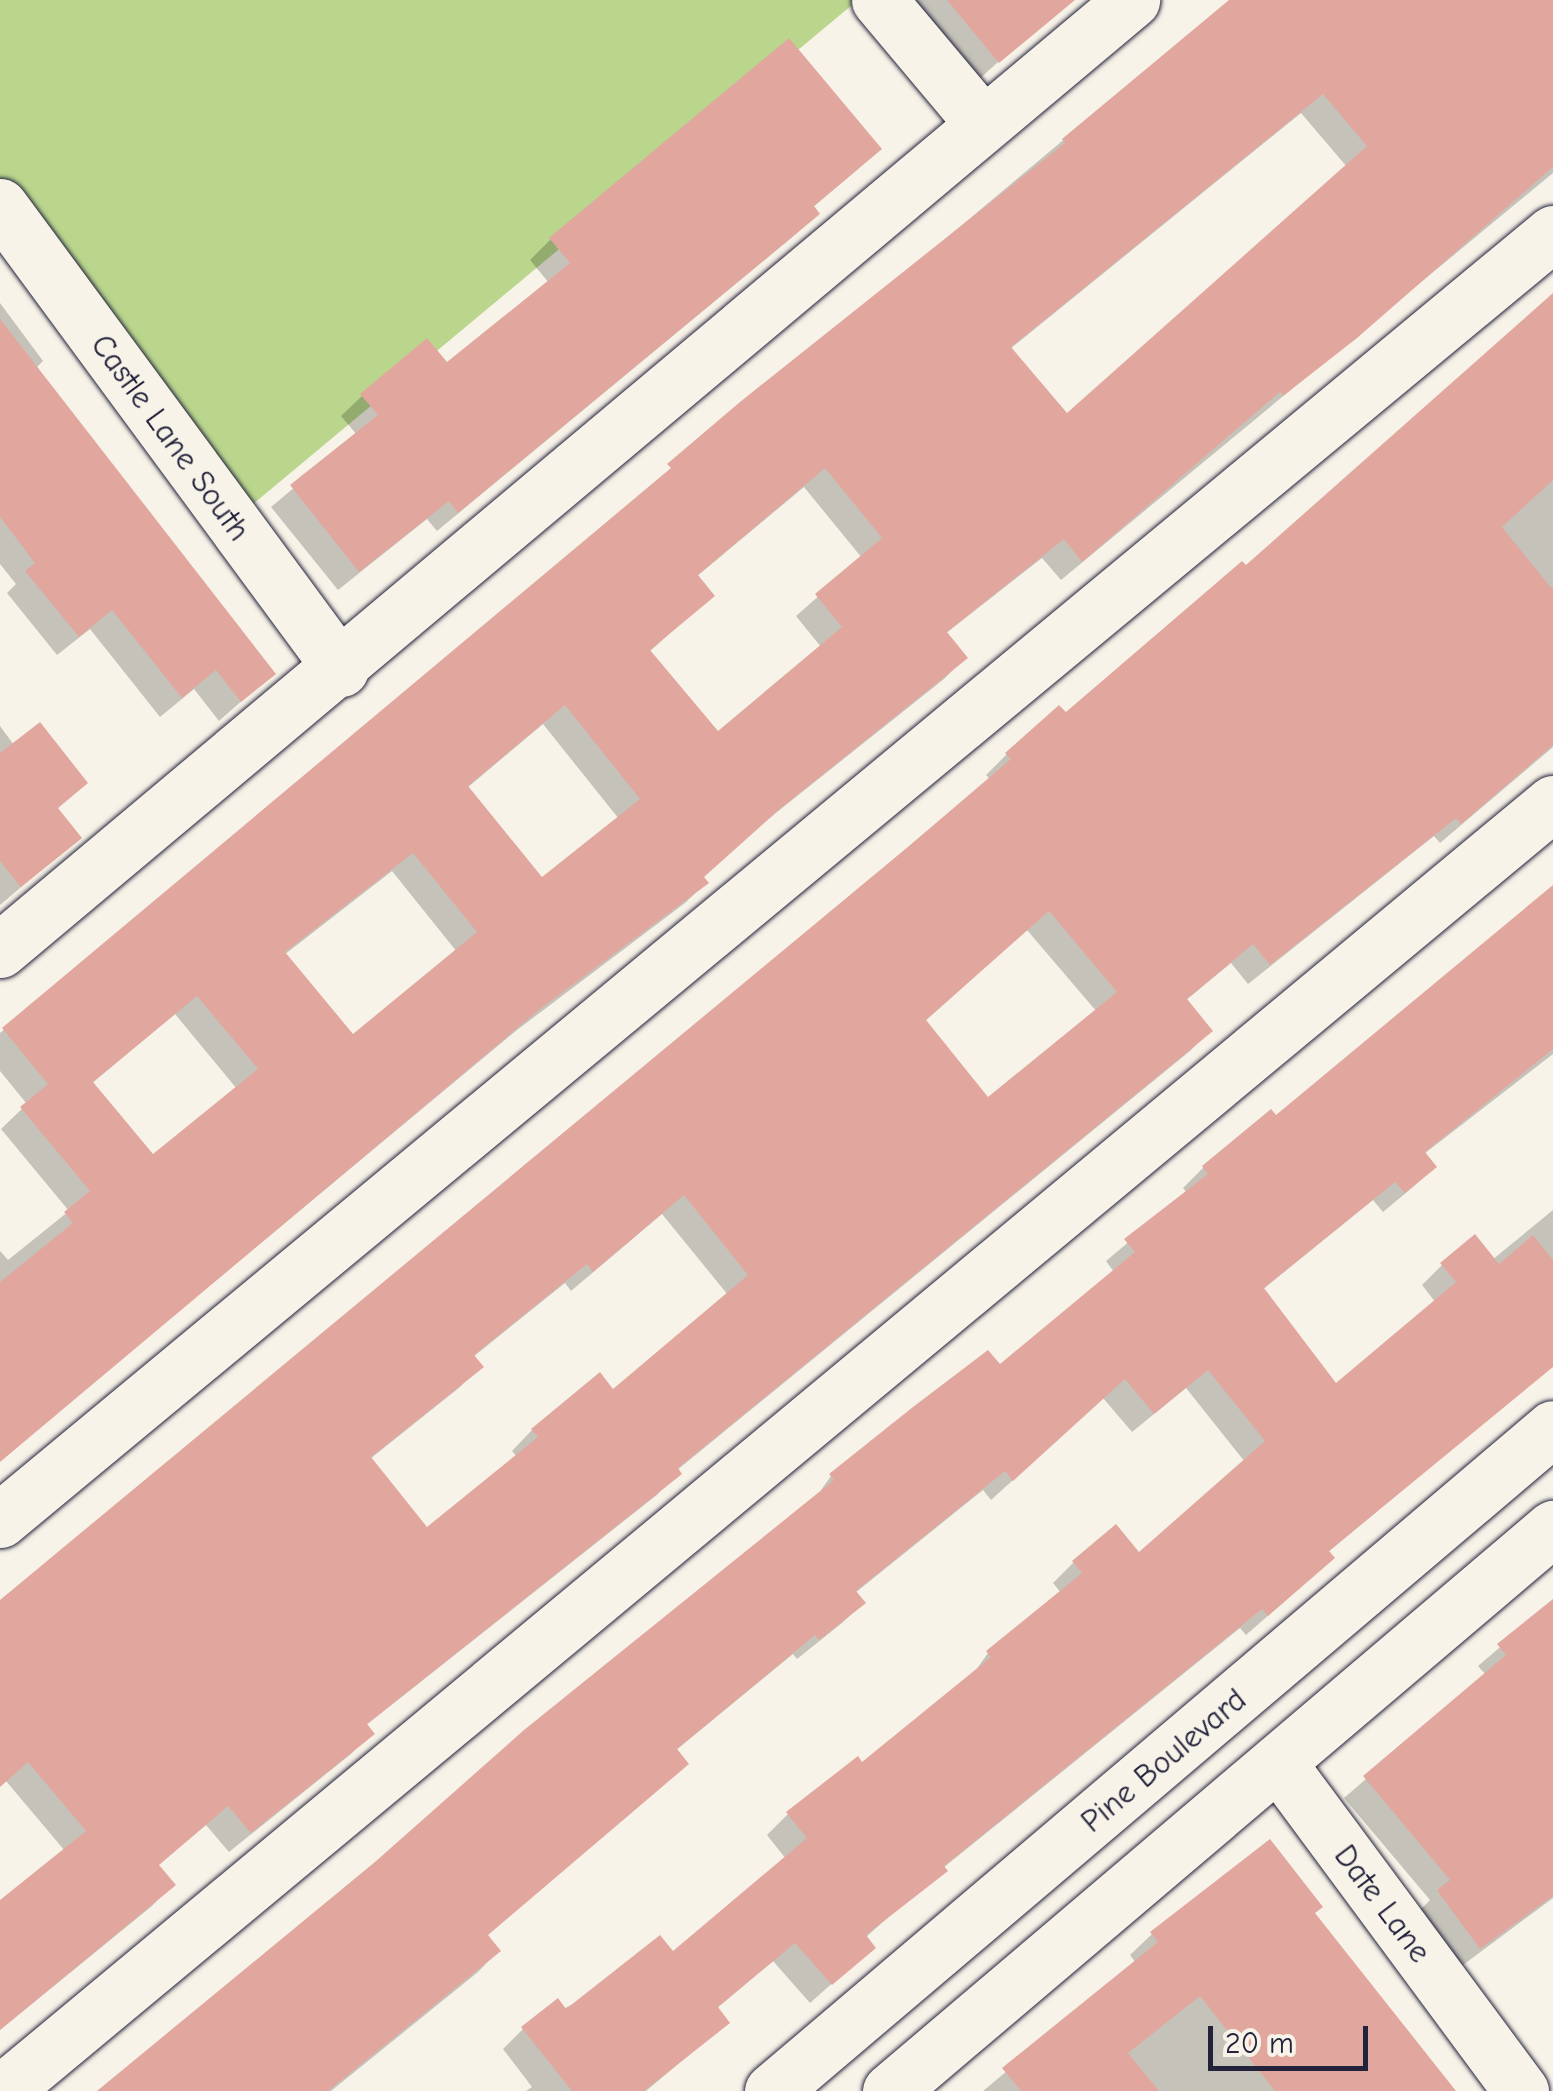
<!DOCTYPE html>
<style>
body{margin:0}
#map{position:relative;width:1553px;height:2091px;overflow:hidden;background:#f7f3e8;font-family:"Comic Neue",sans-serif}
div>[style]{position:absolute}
.green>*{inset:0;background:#bad68d}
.shadow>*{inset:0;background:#0003}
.building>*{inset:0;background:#e1a79e}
.roads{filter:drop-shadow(0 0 2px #22223b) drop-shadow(0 0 2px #22223b)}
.street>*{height:55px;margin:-27.5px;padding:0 27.5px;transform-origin:27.5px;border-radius:27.5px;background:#f7f3e8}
span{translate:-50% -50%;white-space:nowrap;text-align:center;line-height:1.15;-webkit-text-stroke:8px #f7f3e8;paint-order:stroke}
.street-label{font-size:32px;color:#22223b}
.scale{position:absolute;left:1208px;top:2026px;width:160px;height:45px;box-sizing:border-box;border:5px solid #22223b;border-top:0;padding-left:12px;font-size:30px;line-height:35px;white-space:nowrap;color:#22223b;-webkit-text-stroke:8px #f7f3e8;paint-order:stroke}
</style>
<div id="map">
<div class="green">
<i style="clip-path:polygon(0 0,858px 0,228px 525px,0 216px)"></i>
</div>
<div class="shadow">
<i style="clip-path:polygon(910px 0,1067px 0,977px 81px)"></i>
<i style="clip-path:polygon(evenodd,1230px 0,1553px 0,1553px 173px,1061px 580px,1042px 558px,945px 634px,965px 658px,944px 679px,757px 828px,702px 878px,706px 883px,685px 903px,517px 1030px,0 1460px,0 1251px,8px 1260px,69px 1211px,1px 1129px,27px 1104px,0 1071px,0 1033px,1230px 0,1301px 113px,1347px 167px,1066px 416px,1010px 349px,1301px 113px,1230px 0,804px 487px,862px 558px,796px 616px,821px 647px,717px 735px,649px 652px,712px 596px,696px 577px,804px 487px,1230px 0,543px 724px,619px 819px,542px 880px,467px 788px,543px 724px,1230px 0,392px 871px,457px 952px,353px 1038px,284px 955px,392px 871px,1230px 0,175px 1014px,237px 1089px,152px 1158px,91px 1084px,175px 1014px)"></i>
<i style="clip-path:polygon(858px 169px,812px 208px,817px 214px,796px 234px,437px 531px,427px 519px,338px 590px,271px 507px,357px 435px,341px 416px,362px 396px,447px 365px,549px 283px,530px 260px,551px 239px)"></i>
<i style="clip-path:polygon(0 303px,43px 361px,35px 369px,272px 674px,219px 721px,194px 689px,160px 717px,90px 629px,57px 655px,7px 593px,16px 584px,0 564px)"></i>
<i style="clip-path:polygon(evenodd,1553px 305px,1553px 747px,1440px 843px,1434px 836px,1248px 984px,1231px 963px,1185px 1001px,1210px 1031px,1190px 1051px,676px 1471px,658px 1494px,365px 1726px,371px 1733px,351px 1754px,229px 1852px,206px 1825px,157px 1866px,172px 1885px,152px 1906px,0 2030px,0 1903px,65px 1851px,6px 1781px,0 1786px,0 1603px,991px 780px,986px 775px,1007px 754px,1066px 716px,1246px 568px,1553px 305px,1027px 930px,1097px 1012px,988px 1101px,924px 1022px,1027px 930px,1553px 305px,662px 1214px,728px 1295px,613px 1393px,532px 1430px,512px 1451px,517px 1457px,427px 1530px,370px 1459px,460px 1387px,480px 1366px,473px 1357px,565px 1283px,571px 1291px,662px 1214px)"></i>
<i style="clip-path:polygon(0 726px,14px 745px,85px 783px,56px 810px,79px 838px,0 905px)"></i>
<i style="clip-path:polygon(1553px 890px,1553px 1054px,1424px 1154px,1434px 1167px,1413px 1187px,1383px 1212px,1373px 1200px,1262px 1290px,1335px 1387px,1436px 1303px,1422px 1285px,1442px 1265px,1492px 1260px,1553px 1210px,1553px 1365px,1327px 1553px,1311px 1578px,1246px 1635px,1240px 1628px,943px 1868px,865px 1938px,873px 1947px,810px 2003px,773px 1961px,716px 2009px,727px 2023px,646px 2091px,526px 2091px,532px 2087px,503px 2049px,523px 2029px,673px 1954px,786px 1859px,767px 1835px,788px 1814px,862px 1765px,971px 1677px,988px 1653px,1061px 1593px,1053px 1583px,1073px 1563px,1139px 1556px,1245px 1462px,1186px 1388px,1132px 1432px,1103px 1398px,991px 1500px,983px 1490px,855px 1593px,863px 1603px,842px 1623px,797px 1659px,793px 1654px,675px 1751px,486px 1936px,498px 1951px,478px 1972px,331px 2091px,98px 2091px,814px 1500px,831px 1476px,999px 1367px,1114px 1272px,1106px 1261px,1187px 1193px,1183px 1188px,1204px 1167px,1275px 1118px)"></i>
<i style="clip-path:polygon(1553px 1602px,1553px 1898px,1459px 1968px,1418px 1912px,1430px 1900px,1344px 1798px,1486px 1675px,1478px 1666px)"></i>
<i style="clip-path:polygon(1313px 1914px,1448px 2091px,983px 2091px,1136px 1963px,1130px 1955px,1152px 1934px)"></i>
</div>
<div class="building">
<i style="clip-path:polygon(947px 0,1075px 0,999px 63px)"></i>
<i style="clip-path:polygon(evenodd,1229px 0,1553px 0,1553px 167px,1357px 338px,1283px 396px,1280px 392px,1082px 562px,1064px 539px,947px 632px,968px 658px,781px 808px,704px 877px,709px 883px,540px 1009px,0 1462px,0 1282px,73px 1223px,64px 1212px,90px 1191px,20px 1107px,48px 1084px,2px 1028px,671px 468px,667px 464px,740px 402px,1065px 143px,1062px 139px,1229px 0,1323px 94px,1367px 146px,1067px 413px,1011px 347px,1323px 94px,1229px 0,825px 468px,882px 538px,815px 594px,842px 627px,718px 731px,650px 650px,715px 596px,698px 575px,825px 468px,1229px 0,565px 705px,640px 799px,542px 877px,468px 786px,565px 705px,1229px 0,413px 853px,477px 932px,353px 1034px,285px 952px,413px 853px,1229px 0,197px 996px,258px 1069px,153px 1154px,93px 1082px,197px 996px)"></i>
<i style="clip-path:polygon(789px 38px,882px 149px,814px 206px,820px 214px,458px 513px,449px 501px,359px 572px,290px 485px,378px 415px,360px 394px,427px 338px,447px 362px,570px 263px,549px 238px)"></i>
<i style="clip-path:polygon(evenodd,1553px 293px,1553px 480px,1502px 527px,1553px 590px,1553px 745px,1461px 824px,1456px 818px,1270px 965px,1253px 944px,1187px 999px,1213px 1031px,678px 1468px,682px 1474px,367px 1724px,375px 1734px,251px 1833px,228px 1806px,159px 1865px,176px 1885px,0 2030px,0 1900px,86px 1831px,28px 1762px,0 1787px,0 1600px,909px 846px,1011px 759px,1005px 753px,1059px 705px,1066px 712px,1242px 561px,1246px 565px,1553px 293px,1049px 911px,1117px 992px,988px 1097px,926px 1020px,1049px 911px,1553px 293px,684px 1195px,748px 1275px,613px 1389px,600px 1372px,531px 1429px,538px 1437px,427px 1527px,371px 1457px,484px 1367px,474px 1355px,587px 1264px,593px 1272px,684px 1195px)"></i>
<i style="clip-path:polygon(0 319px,276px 674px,241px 702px,216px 670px,182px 698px,112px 610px,79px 637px,25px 571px,35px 563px,0 517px)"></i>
<i style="clip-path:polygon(40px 722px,88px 783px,58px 808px,82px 838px,21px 887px,0 861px,0 753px)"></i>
<i style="clip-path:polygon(1553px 885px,1553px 1049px,1425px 1152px,1437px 1167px,1405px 1193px,1395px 1182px,1264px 1288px,1336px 1383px,1456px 1282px,1440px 1263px,1475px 1234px,1499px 1264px,1533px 1235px,1553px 1260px,1553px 1367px,1329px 1551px,1335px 1558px,1268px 1616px,1262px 1609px,944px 1866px,948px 1871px,866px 1935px,876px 1948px,832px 1985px,795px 1943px,718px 2007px,730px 2023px,644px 2091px,572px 2091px,521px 2027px,558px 1998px,566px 2009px,660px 1935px,673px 1951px,807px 1838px,786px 1812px,858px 1756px,862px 1762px,991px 1657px,986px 1651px,1082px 1573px,1072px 1561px,1116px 1524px,1139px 1552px,1265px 1441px,1208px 1370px,1154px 1414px,1125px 1379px,1013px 1481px,1005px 1471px,856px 1591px,866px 1603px,819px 1640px,815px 1635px,677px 1749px,689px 1764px,488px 1935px,501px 1951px,328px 2091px,97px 2091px,375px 1862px,524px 1730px,834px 1480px,829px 1474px,913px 1407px,988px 1350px,1000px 1364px,1135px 1252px,1124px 1239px,1208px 1174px,1202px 1166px,1271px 1109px,1276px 1115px)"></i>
<i style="clip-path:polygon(1553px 1599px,1553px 1896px,1480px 1949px,1437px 1890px,1450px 1880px,1363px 1776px,1506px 1655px,1497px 1644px)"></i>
<i style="clip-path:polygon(1270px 1839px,1323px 1907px,1315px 1913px,1456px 2091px,1275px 2091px,1200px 1996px,1128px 2053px,1159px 2091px,1021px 2091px,1002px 2068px,1158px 1942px,1150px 1932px)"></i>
</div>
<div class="roads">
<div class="street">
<i style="left:879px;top:0;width:162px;rotate:50deg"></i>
<i style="left:0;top:206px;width:575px;rotate:53.63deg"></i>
<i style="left:0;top:950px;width:1478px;rotate:-40deg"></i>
<i style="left:0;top:1520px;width:2017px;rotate:-39.65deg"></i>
<i style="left:1279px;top:1764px;width:407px;rotate:53.5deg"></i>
<i style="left:3px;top:2091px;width:2015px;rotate:-39.73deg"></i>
<i style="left:772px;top:2091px;width:1024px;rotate:-40.33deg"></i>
<i style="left:890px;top:2091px;width:870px;rotate:-40.34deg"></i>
</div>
</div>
<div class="street-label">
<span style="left:170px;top:438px;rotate:54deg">Castle Lane South</span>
<span style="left:1164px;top:1761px;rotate:-40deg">Pine Boulevard</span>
<span style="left:1382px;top:1904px;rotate:53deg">Date Lane</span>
</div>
<div class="scale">20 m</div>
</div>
